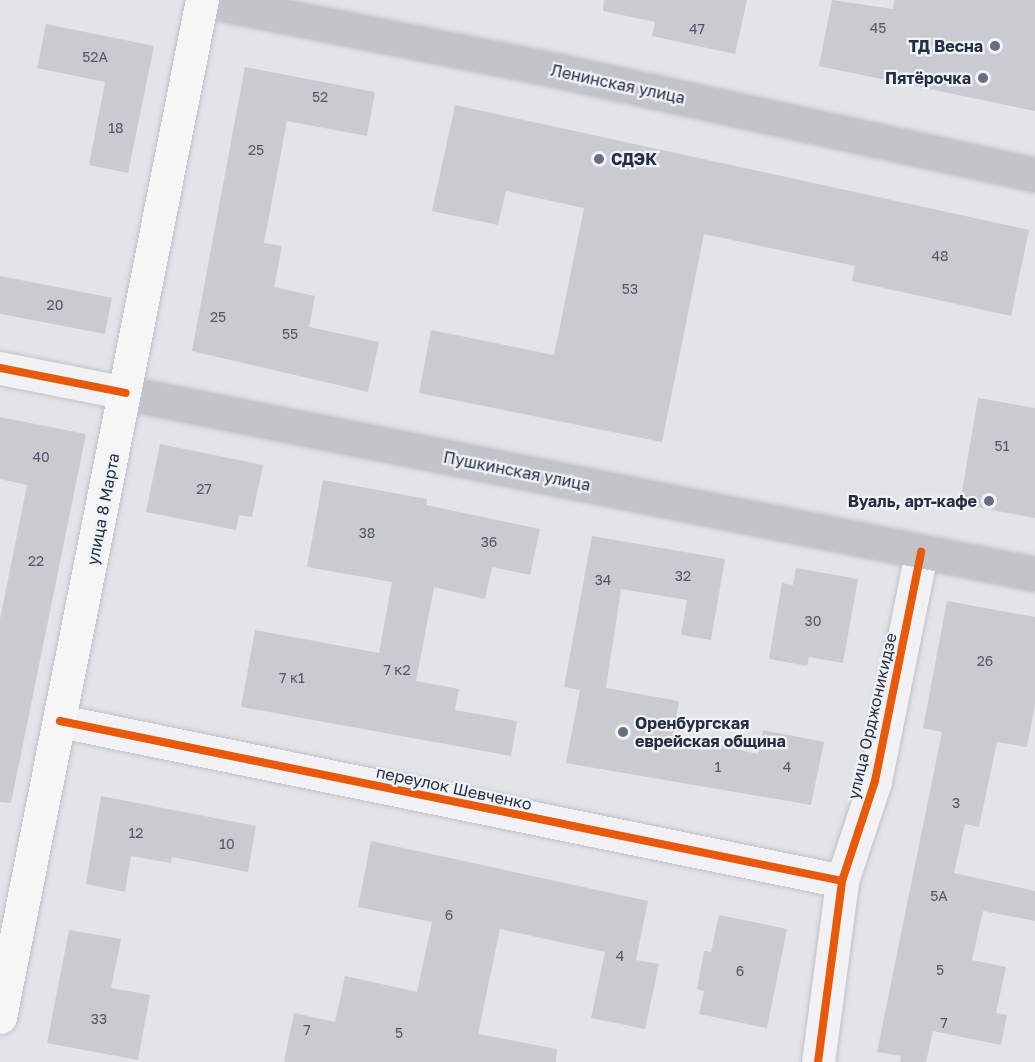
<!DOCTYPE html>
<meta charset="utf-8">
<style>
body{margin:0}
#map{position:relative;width:1035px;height:1062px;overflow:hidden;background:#e2e4e8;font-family:"Golos Text",sans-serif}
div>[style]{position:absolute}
.building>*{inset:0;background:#c9cbd0;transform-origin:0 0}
.roads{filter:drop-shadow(0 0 2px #bfc1c6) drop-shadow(0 0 2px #bfc1c6)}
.minor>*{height:33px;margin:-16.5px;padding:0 16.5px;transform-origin:16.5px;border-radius:16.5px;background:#f2f2f4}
.secondary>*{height:33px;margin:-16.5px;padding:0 16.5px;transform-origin:16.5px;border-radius:16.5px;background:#c3c4ca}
.primary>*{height:33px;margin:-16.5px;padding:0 16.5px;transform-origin:16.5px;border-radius:16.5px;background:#f6f6f7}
.cycleway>*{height:8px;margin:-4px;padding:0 4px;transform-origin:4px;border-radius:4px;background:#e8590c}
.dots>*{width:16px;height:16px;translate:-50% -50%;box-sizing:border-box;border:3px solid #eff2f7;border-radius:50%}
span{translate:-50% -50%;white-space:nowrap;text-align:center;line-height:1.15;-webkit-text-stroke:4.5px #eff2f7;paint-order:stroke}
.number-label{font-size:14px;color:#515768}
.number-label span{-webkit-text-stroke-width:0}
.poi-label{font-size:16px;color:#272e43;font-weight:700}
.right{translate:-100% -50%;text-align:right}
.left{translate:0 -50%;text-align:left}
.street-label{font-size:16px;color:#272e43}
</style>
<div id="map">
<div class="building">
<i style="clip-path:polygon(604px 0,747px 0,735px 54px,652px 36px,655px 22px,603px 11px)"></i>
<i style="clip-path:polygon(832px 0,893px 9px,894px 0,1035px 0,1035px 111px,819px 66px)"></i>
<i style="clip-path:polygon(46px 24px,154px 46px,128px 173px,89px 165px,105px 82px,37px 68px)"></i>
<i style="clip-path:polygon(245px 67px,375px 92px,367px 136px,287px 121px,264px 243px,282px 246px,274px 287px,315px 296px,309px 327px,379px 342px,368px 392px,192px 351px)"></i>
<i style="clip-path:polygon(455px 105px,1029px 230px,1011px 316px,852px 281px,855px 266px,704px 234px,662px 442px,419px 393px,431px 330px,554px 355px,584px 208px,506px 191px,498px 225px,432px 211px)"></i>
<i style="left:0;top:276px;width:114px;height:37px;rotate:11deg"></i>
<i style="clip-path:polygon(978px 398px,1035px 408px,1035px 518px,960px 504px)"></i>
<i style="clip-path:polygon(0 417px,86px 434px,11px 803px,0 802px,0 619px,27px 485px,0 479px)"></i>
<i style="clip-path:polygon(160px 444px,263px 465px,252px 517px,239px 515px,236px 530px,146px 512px)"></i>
<i style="clip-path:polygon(323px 480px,427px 499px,426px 505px,540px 529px,530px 575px,492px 567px,485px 599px,434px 587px,416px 681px,459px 689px,455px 710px,517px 721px,511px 756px,241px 707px,255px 630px,379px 653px,392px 582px,307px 567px)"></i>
<i style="clip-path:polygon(592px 536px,725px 559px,711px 640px,681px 635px,687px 600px,621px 589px,606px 688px,679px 701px,673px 735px,758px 754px,763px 730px,824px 742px,811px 805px,566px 763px,580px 690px,564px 687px)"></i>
<i style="clip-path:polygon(796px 568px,858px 579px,843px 663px,809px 657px,807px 666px,769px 659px,782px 583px,793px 585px)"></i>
<i style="clip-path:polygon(947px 601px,1035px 617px,1035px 704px,1027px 747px,997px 742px,979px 827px,965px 824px,954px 873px,1035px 891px,1035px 921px,983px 911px,972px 960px,1006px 967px,996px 1013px,1007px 1015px,1001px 1045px,933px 1031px,926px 1062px,900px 1062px,901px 1056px,877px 1052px,942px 732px,923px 728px)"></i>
<i style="clip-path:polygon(101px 796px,256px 826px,248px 872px,172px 857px,171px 863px,131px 856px,125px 892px,86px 884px)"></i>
<i style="clip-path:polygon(371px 841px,648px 901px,636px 960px,659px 964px,645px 1029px,591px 1018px,605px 952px,500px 929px,478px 1034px,557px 1049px,556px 1062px,284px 1062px,294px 1013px,335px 1022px,345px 976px,417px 992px,432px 922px,358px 907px)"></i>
<i style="clip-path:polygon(719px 915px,787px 929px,767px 1028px,699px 1014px,704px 991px,697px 989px,704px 951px,711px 952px)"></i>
<i style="clip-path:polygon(69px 930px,121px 939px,111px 988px,150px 995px,138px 1060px,47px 1043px)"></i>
</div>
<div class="roads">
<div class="minor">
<i style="left:0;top:368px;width:128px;rotate:11.2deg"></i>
<i style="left:60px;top:721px;width:798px;rotate:11.56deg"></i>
<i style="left:818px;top:1062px;width:183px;rotate:-82.4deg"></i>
<i style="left:842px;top:881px;width:105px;rotate:-71.7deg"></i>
<i style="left:875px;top:781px;width:234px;rotate:-78.6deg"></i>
</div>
<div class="secondary">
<i style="left:202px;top:0;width:369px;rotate:11.2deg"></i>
<i style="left:564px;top:72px;width:482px;rotate:12.3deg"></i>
<i style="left:126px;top:393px;width:927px;rotate:11.26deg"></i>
</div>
<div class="primary">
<i style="left:0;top:1017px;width:1037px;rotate:-78.77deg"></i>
</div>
</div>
<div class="cycleway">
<i style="left:0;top:368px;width:128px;rotate:11.2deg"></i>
<i style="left:60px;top:721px;width:798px;rotate:11.56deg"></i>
<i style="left:818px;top:1062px;width:183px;rotate:-82.4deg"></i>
<i style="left:842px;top:881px;width:105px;rotate:-71.7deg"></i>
<i style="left:875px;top:781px;width:234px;rotate:-78.6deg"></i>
</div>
<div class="dots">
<i style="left:995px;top:46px;background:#686e7d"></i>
<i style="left:983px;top:78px;background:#686e7d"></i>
<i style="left:599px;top:159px;background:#686e7d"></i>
<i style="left:989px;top:501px;background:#686e7d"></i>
<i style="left:623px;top:732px;background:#686e7d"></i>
</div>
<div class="number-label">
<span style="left:878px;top:28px">45</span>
<span style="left:697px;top:29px">47</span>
<span style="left:95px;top:57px">52А</span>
<span style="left:320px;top:97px">52</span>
<span style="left:116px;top:128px">18</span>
<span style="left:256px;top:150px">25</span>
<span style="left:940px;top:256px">48</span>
<span style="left:630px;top:289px">53</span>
<span style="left:55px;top:305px">20</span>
<span style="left:218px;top:317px">25</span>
<span style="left:290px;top:334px">55</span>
<span style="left:1002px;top:446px">51</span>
<span style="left:41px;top:457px">40</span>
<span style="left:204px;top:489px">27</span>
<span style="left:367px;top:533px">38</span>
<span style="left:489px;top:542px">36</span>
<span style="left:36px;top:561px">22</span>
<span style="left:683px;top:576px">32</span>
<span style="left:603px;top:580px">34</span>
<span style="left:813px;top:621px">30</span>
<span style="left:985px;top:661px">26</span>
<span style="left:397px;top:670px">7 к2</span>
<span style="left:292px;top:678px">7 к1</span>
<span style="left:718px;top:767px">1</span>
<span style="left:787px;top:767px">4</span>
<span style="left:956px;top:803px">3</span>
<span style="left:136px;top:833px">12</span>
<span style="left:227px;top:844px">10</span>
<span style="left:939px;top:896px">5А</span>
<span style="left:449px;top:915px">6</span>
<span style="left:620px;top:956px">4</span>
<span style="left:940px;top:970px">5</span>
<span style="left:740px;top:971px">6</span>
<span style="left:99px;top:1019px">33</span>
<span style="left:944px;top:1023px">7</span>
<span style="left:307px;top:1030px">7</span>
<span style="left:399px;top:1033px">5</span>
</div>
<div class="poi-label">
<span class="right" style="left:983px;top:46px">ТД Весна</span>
<span class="right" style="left:971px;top:78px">Пятёрочка</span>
<span class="left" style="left:611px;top:159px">СДЭК</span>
<span class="right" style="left:977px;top:501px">Вуаль, арт-кафе</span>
<span class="left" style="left:635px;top:732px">Оренбургская<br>еврейская община</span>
</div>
<div class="street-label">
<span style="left:618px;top:84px;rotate:12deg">Ленинская улица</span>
<span style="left:517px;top:471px;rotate:11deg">Пушкинская улица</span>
<span style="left:103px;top:509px;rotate:-79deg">улица 8 Марта</span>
<span style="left:872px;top:716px;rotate:-77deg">улица Орджоникидзе</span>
<span style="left:454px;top:788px;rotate:12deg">переулок Шевченко</span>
</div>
</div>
